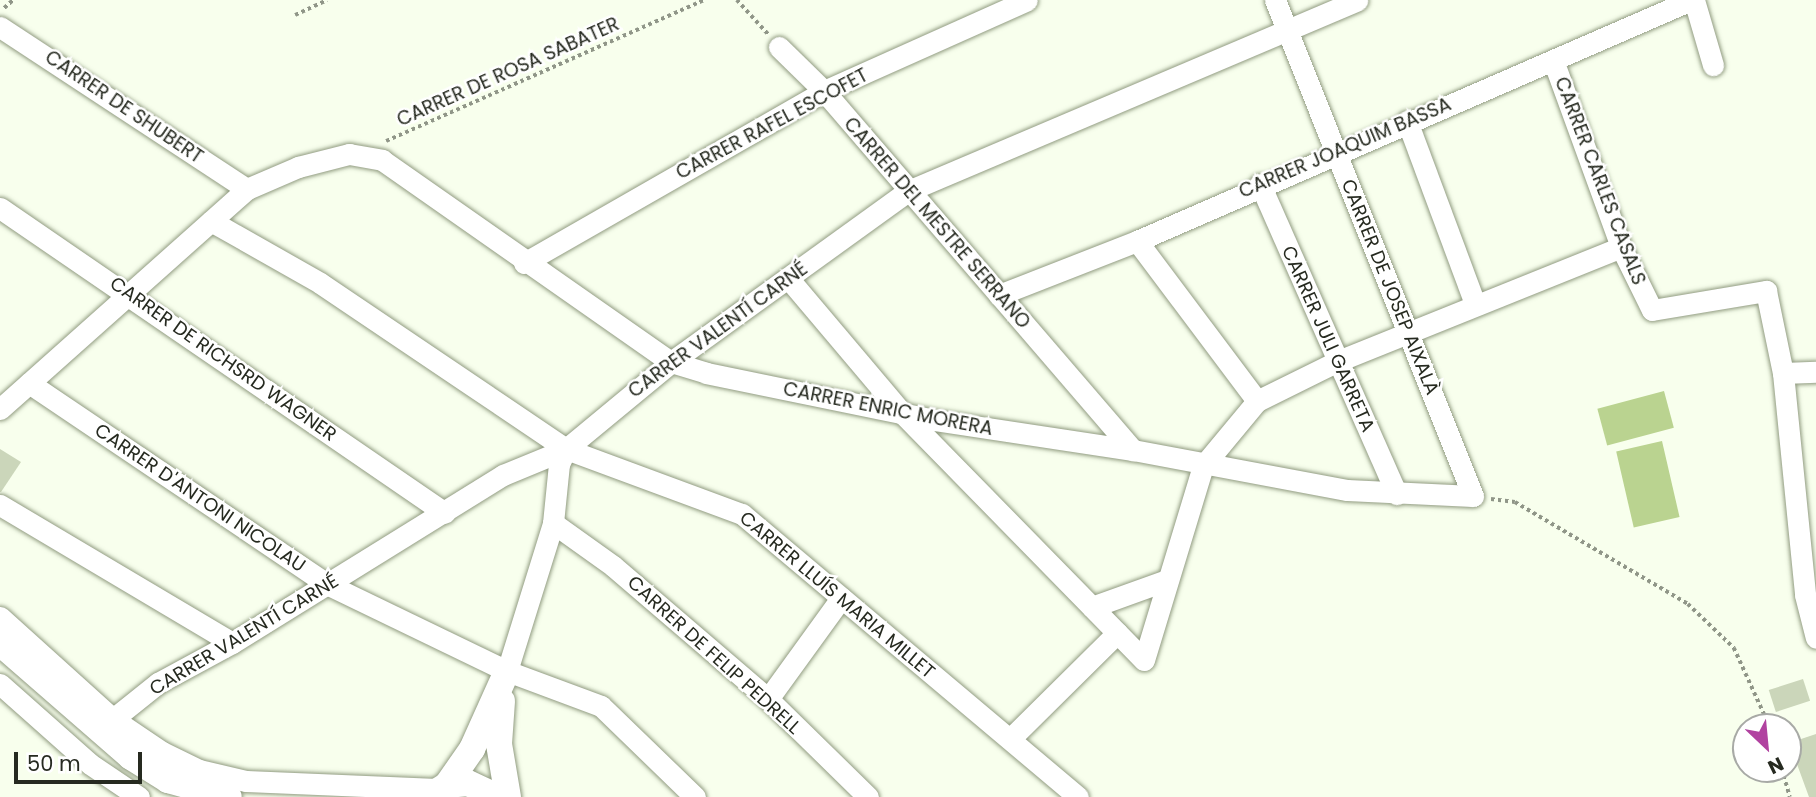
<!DOCTYPE html>
<meta charset="utf-8">
<style>
body{margin:0}
#map{position:relative;width:1816px;height:797px;overflow:hidden;background:#f8ffed;font-family:Poppins,sans-serif}
div>[style]{position:absolute}
.green>*{inset:0;background:#bad390;transform-origin:0 0}
.building>*{inset:0;background:#cbd6ba;transform-origin:0 0}
.path>*{height:3.5px;margin-top:-1.75px;transform-origin:0;background:repeating-linear-gradient(90deg,#909688 0 3.5px,transparent 0 7px)}
.roads{filter:drop-shadow(0 0 2px #919c81) drop-shadow(0 0 2px #919c81)}
.minor>*{height:21px;margin:-10.5px;padding:0 10.5px;transform-origin:10.5px;border-radius:10.5px;background:#fff}
.major>*{height:26px;margin:-13px;padding:0 13px;transform-origin:13px;border-radius:13px;background:#fff}
span{translate:-50% -50%;white-space:nowrap;text-align:center;line-height:1.15;-webkit-text-stroke:5px #fff;paint-order:stroke}
.street-label{font-size:19px;color:#262a20}
.north{position:absolute;left:1732px;top:713px;width:70px;height:70px;box-sizing:border-box;background:#fff;border:2px solid #a8aaa6;border-radius:50%;rotate:154deg;font-size:19px;font-weight:700;line-height:28px;text-align:center;color:#262a20}
.north::after{content:'';display:block;margin:auto;width:24px;height:32px;background:#b142a0;clip-path:polygon(50% 0,100% 100%,50% 72%,0 100%)}
.scale{position:absolute;left:14px;top:752px;width:128px;height:32px;box-sizing:border-box;border:4px solid #262a20;border-top:0;padding-left:9px;font-size:21px;line-height:24px;white-space:nowrap;color:#262a20;-webkit-text-stroke:5px #fff;paint-order:stroke}
</style>
<div id="map">
<div class="green">
<i style="left:1664px;top:391px;width:38px;height:69px;rotate:75deg"></i>
<i style="left:1662px;top:441px;width:78px;height:47px;rotate:77deg"></i>
</div>
<div class="building">
<i style="clip-path:polygon(0 449px,21px 462px,1px 492px,0 492px)"></i>
<i style="left:1803px;top:679px;width:23px;height:36px;rotate:72deg"></i>
<i style="clip-path:polygon(1816px 734px,1816px 797px,1809px 797px,1794px 756px,1800px 754px,1795px 741px)"></i>
</div>
<div class="path">
<i style="left:737px;top:0;width:47px;rotate:47.6deg"></i>
<i style="left:4px;top:8px;width:12px;rotate:-42deg"></i>
<i style="left:295px;top:15px;width:35px;rotate:-25deg"></i>
<i style="left:386px;top:141px;width:348px;rotate:-23.9deg"></i>
<i style="left:1491px;top:499px;width:24px;rotate:7deg"></i>
<i style="left:1515px;top:502px;width:201px;rotate:30.5deg"></i>
<i style="left:1688px;top:604px;width:64px;rotate:43.7deg"></i>
<i style="left:1734px;top:648px;width:87px;rotate:65.5deg"></i>
<i style="left:1782px;top:769px;width:29px;rotate:74deg"></i>
</div>
<div class="roads">
<div class="minor">
<i style="left:1694px;top:0;width:68px;rotate:73.7deg"></i>
<i style="left:0;top:27px;width:295px;rotate:33.3deg"></i>
<i style="left:779px;top:47px;width:63px;rotate:44.4deg"></i>
<i style="left:824px;top:91px;width:474px;rotate:49.3deg"></i>
<i style="left:1553px;top:60px;width:199px;rotate:70deg"></i>
<i style="left:1621px;top:247px;width:70px;rotate:63.8deg"></i>
<i style="left:1652px;top:310px;width:116px;rotate:-9.5deg"></i>
<i style="left:1766px;top:291px;width:84px;rotate:78.3deg"></i>
<i style="left:1783px;top:373px;width:223px;rotate:84.3deg"></i>
<i style="left:1805px;top:595px;width:44px;rotate:75.7deg"></i>
<i style="left:1407px;top:121px;width:195px;rotate:69.6deg"></i>
<i style="left:1260px;top:184px;width:339px;rotate:66.2deg"></i>
<i style="left:0;top:208px;width:539px;rotate:34.43deg"></i>
<i style="left:211px;top:221px;width:125px;rotate:29.6deg"></i>
<i style="left:320px;top:283px;width:297px;rotate:34deg"></i>
<i style="left:566px;top:449px;width:188px;rotate:20.3deg"></i>
<i style="left:742px;top:514px;width:439px;rotate:40.1deg"></i>
<i style="left:1137px;top:241px;width:200px;rotate:53.1deg"></i>
<i style="left:524px;top:263px;width:346px;rotate:-29.8deg"></i>
<i style="left:824px;top:91px;width:222px;rotate:-24.1deg"></i>
<i style="left:788px;top:278px;width:178px;rotate:49.8deg"></i>
<i style="left:903px;top:414px;width:344px;rotate:45.6deg"></i>
<i style="left:1144px;top:660px;width:203px;rotate:-73.1deg"></i>
<i style="left:1203px;top:466px;width:85px;rotate:-50.3deg"></i>
<i style="left:1257px;top:401px;width:90px;rotate:-26.3deg"></i>
<i style="left:1338px;top:361px;width:305px;rotate:-21.9deg"></i>
<i style="left:999px;top:295px;width:148px;rotate:-21.4deg"></i>
<i style="left:1137px;top:241px;width:604px;rotate:-23.51deg"></i>
<i style="left:1783px;top:373px;width:33px;rotate:-2deg"></i>
<i style="left:29px;top:383px;width:362px;rotate:34deg"></i>
<i style="left:329px;top:585px;width:198px;rotate:25.8deg"></i>
<i style="left:507px;top:671px;width:100px;rotate:20.4deg"></i>
<i style="left:601px;top:706px;width:131px;rotate:44.1deg"></i>
<i style="left:0;top:409px;width:331px;rotate:-41.7deg"></i>
<i style="left:247px;top:189px;width:56px;rotate:-23.3deg"></i>
<i style="left:298px;top:167px;width:53px;rotate:-14.3deg"></i>
<i style="left:349px;top:154px;width:34px;rotate:10deg"></i>
<i style="left:382px;top:160px;width:353px;rotate:35deg"></i>
<i style="left:671px;top:362px;width:37px;rotate:17deg"></i>
<i style="left:706px;top:373px;width:233px;rotate:11.6deg"></i>
<i style="left:934px;top:420px;width:201px;rotate:8.6deg"></i>
<i style="left:1133px;top:450px;width:218px;rotate:10.6deg"></i>
<i style="left:1347px;top:490px;width:126px;rotate:2.7deg"></i>
<i style="left:1473px;top:496px;width:534px;rotate:-111.76deg"></i>
<i style="left:0;top:505px;width:270px;rotate:30.7deg"></i>
<i style="left:553px;top:523px;width:74px;rotate:35.6deg"></i>
<i style="left:613px;top:566px;width:204px;rotate:40.6deg"></i>
<i style="left:768px;top:699px;width:140px;rotate:44.4deg"></i>
<i style="left:1092px;top:607px;width:80px;rotate:-19.8deg"></i>
<i style="left:0;top:617px;width:152px;rotate:42.1deg"></i>
<i style="left:113px;top:719px;width:59px;rotate:34deg"></i>
<i style="left:162px;top:752px;width:41px;rotate:25.9deg"></i>
<i style="left:199px;top:770px;width:48px;rotate:13.2deg"></i>
<i style="left:246px;top:781px;width:191px;rotate:2.4deg"></i>
<i style="left:507px;top:671px;width:155px;rotate:-72.7deg"></i>
<i style="left:553px;top:523px;width:59px;rotate:-84.2deg"></i>
<i style="left:559px;top:464px;width:17px;rotate:-65deg"></i>
<i style="left:0;top:684px;width:120px;rotate:41.6deg"></i>
<i style="left:90px;top:764px;width:59px;rotate:34deg"></i>
<i style="left:768px;top:699px;width:125px;rotate:-54.1deg"></i>
<i style="left:113px;top:719px;width:58px;rotate:-38.7deg"></i>
<i style="left:158px;top:683px;width:84px;rotate:-28.4deg"></i>
<i style="left:232px;top:643px;width:319px;rotate:-31.8deg"></i>
<i style="left:503px;top:475px;width:68px;rotate:-22.4deg"></i>
<i style="left:566px;top:449px;width:136px;rotate:-39.6deg"></i>
<i style="left:671px;top:362px;width:292px;rotate:-35.8deg"></i>
<i style="left:908px;top:191px;width:488px;rotate:-23deg"></i>
<i style="left:1010px;top:739px;width:151px;rotate:-44.7deg"></i>
</div>
<div class="major">
<i style="left:0;top:643px;width:174px;rotate:41deg"></i>
<i style="left:131px;top:757px;width:44px;rotate:31.9deg"></i>
<i style="left:168px;top:780px;width:63px;rotate:15.6deg"></i>
<i style="left:502px;top:701px;width:43px;rotate:94deg"></i>
<i style="left:499px;top:744px;width:54px;rotate:80.4deg"></i>
<i style="left:447px;top:785px;width:44px;rotate:-55.2deg"></i>
<i style="left:472px;top:749px;width:85px;rotate:-65.8deg"></i>
<i style="left:428px;top:797px;width:22px;rotate:-32deg"></i>
<i style="left:447px;top:785px;width:21px;rotate:-5deg"></i>
<i style="left:468px;top:783px;width:33px;rotate:25deg"></i>
</div>
</div>
<div class="street-label">
<span style="left:508px;top:72px;rotate:-24deg">CARRER DE ROSA SABATER</span>
<span style="left:124px;top:107px;rotate:34deg">CARRER DE SHUBERT</span>
<span style="left:772px;top:124px;rotate:-28deg">CARRER RAFEL ESCOFET</span>
<span style="left:1345px;top:148px;rotate:-23deg">CARRER JOAQUIM BASSA</span>
<span style="left:1600px;top:181px;rotate:69deg">CARRER CARLES CASALS</span>
<span style="left:937px;top:223px;rotate:49deg">CARRER DEL MESTRE SERRANO</span>
<span style="left:1390px;top:287px;rotate:68deg">CARRER DE JOSEP AIXALÀ</span>
<span style="left:718px;top:330px;rotate:-36deg">CARRER VALENTÍ CARNÉ</span>
<span style="left:1328px;top:339px;rotate:66deg">CARRER JULI GARRETA</span>
<span style="left:223px;top:359px;rotate:35deg">CARRER DE RICHSRD WAGNER</span>
<span style="left:888px;top:409px;rotate:11deg">CARRER ENRIC MORERA</span>
<span style="left:200px;top:498px;rotate:34deg">CARRER D'ANTONI NICOLAU</span>
<span style="left:837px;top:595px;rotate:40deg">CARRER LLUÍS MARIA MILLET</span>
<span style="left:244px;top:635px;rotate:-31deg">CARRER VALENTÍ CARNÉ</span>
<span style="left:714px;top:655px;rotate:42deg">CARRER DE FELIP PEDRELL</span>
</div>
<div class="north">N</div>
<div class="scale">50 m</div>
</div>
